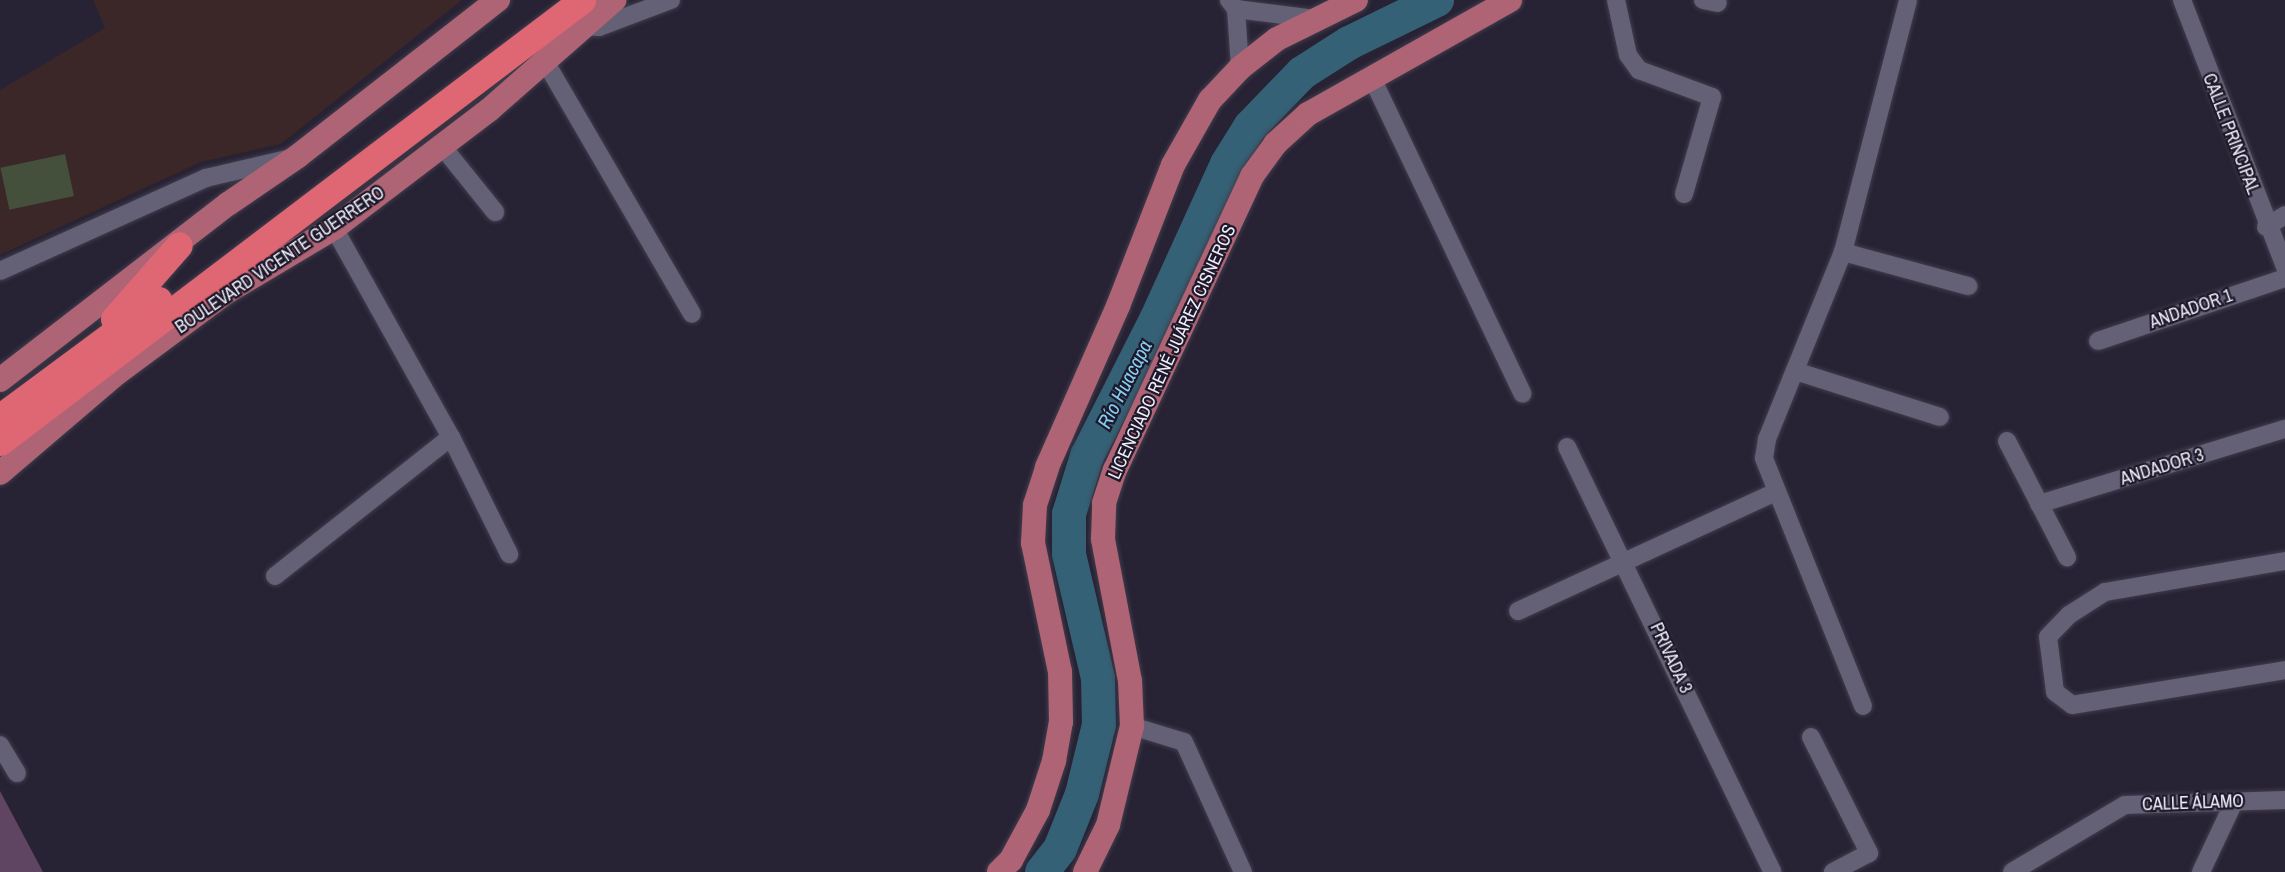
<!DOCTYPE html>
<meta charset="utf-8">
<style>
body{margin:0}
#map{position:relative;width:2285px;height:872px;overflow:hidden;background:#272234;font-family:"Archivo Narrow",sans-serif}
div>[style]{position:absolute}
.education>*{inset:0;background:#3b2728}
.green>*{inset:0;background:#44503b;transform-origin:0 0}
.river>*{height:34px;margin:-17px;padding:0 17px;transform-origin:17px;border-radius:17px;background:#356176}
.building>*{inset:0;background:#604563}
.roads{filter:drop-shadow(0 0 2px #413d4c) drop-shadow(0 0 2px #413d4c)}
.minor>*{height:18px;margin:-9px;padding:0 9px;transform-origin:9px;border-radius:9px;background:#646075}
.major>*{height:24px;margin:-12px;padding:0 12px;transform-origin:12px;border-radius:12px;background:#ae6474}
.highway>*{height:27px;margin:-13.5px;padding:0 13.5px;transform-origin:13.5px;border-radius:13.5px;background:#df6673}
span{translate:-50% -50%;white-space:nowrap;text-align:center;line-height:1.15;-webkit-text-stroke:4.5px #1d192a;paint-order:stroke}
.street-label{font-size:18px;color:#efedf9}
.water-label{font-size:20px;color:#85cef3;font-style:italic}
</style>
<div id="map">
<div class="education">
<i style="clip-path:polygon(93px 0,462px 0,281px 144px,201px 162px,0 255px,0 90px,105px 28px)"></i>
</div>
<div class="green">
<i style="left:65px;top:154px;width:43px;height:66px;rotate:78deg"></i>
</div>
<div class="river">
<i style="left:1042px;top:872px;width:29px;rotate:-52deg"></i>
<i style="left:1060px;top:849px;width:59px;rotate:-68.2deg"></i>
<i style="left:1082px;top:794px;width:71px;rotate:-76.2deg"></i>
<i style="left:1099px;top:725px;width:47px;rotate:-91.2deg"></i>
<i style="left:1098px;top:678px;width:127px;rotate:-103.2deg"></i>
<i style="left:1069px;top:554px;width:40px;rotate:-90deg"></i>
<i style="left:1069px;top:514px;width:61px;rotate:-72.8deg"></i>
<i style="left:1087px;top:456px;width:153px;rotate:-63.1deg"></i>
<i style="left:1156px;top:320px;width:171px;rotate:-65.5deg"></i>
<i style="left:1227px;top:164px;width:44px;rotate:-58.1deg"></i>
<i style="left:1250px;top:127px;width:75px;rotate:-46.1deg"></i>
<i style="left:1302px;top:73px;width:56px;rotate:-32.6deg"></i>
<i style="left:1349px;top:43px;width:98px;rotate:-26deg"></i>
</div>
<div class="building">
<i style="clip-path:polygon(0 791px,43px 872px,0 872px)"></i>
</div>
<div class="roads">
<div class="minor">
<i style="left:1229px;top:0;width:11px;rotate:52deg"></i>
<i style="left:1236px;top:9px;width:59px;rotate:86.1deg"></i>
<i style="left:1616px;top:0;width:56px;rotate:77.7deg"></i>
<i style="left:1628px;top:55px;width:19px;rotate:54deg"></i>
<i style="left:1639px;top:70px;width:78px;rotate:20.3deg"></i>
<i style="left:1712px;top:97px;width:101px;rotate:106.1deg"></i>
<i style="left:1703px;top:0;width:15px;rotate:11deg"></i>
<i style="left:2182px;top:0;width:286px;rotate:68.9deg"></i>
<i style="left:1236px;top:9px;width:80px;rotate:7.2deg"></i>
<i style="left:581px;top:26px;width:18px;rotate:3deg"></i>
<i style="left:599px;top:27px;width:77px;rotate:-20.6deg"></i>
<i style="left:546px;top:63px;width:290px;rotate:59.8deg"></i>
<i style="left:1371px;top:76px;width:352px;rotate:64.5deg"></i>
<i style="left:442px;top:146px;width:85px;rotate:51.2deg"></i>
<i style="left:2266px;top:227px;width:22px;rotate:-32deg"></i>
<i style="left:334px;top:228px;width:240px;rotate:60.8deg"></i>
<i style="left:451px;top:437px;width:131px;rotate:63.6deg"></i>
<i style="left:1843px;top:252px;width:130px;rotate:15.2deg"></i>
<i style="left:0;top:271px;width:226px;rotate:-24.3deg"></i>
<i style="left:206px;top:178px;width:83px;rotate:-13.2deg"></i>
<i style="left:2098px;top:341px;width:197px;rotate:-18.6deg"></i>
<i style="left:1795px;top:371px;width:152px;rotate:17.6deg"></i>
<i style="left:2007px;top:441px;width:131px;rotate:62.7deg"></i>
<i style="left:1567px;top:447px;width:472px;rotate:64.2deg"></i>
<i style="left:2039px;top:504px;width:257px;rotate:-17deg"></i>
<i style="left:2285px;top:561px;width:183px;rotate:170.2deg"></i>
<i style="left:2105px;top:592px;width:43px;rotate:147.4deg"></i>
<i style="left:2069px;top:615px;width:30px;rotate:134deg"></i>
<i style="left:2048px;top:637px;width:55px;rotate:82.7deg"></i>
<i style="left:2055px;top:692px;width:21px;rotate:37deg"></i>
<i style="left:2072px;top:705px;width:216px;rotate:-9.3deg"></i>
<i style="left:275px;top:576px;width:224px;rotate:-38.3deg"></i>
<i style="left:1518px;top:611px;width:283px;rotate:-24.8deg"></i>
<i style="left:1863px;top:706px;width:267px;rotate:-111.8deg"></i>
<i style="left:1764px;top:458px;width:19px;rotate:-81deg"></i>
<i style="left:1767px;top:439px;width:202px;rotate:-67.9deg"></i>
<i style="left:1843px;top:252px;width:260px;rotate:-75.5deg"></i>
<i style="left:1132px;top:726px;width:54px;rotate:17.1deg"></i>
<i style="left:1184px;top:742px;width:143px;rotate:65.6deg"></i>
<i style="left:1811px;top:737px;width:130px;rotate:63.4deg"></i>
<i style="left:1869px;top:853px;width:41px;rotate:152.2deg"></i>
<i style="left:0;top:745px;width:33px;rotate:59deg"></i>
<i style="left:2012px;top:872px;width:131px;rotate:-30.7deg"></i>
<i style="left:2125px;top:805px;width:160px;rotate:-1.8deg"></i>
<i style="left:2201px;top:872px;width:77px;rotate:-64.8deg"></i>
</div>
<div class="major">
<i style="left:0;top:380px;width:288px;rotate:-37.7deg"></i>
<i style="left:228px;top:204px;width:85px;rotate:-34.4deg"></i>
<i style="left:298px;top:156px;width:254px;rotate:-38deg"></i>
<i style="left:0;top:473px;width:154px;rotate:-40.5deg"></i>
<i style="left:117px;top:373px;width:134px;rotate:-36.5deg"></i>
<i style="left:225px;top:293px;width:127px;rotate:-30.8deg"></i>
<i style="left:334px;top:228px;width:195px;rotate:-37.3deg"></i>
<i style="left:489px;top:110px;width:167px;rotate:-41.3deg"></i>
<i style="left:999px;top:872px;width:17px;rotate:-45deg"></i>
<i style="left:1011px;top:860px;width:57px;rotate:-61.6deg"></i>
<i style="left:1038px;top:810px;width:52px;rotate:-71.9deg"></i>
<i style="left:1054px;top:761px;width:40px;rotate:-80deg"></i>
<i style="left:1061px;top:722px;width:50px;rotate:-91.1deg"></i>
<i style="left:1060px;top:672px;width:132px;rotate:-101.8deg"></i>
<i style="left:1033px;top:543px;width:38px;rotate:-87deg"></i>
<i style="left:1035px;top:505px;width:40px;rotate:-72deg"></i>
<i style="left:1047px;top:467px;width:176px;rotate:-66.2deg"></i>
<i style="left:1118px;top:306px;width:151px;rotate:-68.7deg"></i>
<i style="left:1173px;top:165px;width:75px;rotate:-60.4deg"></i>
<i style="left:1210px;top:100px;width:44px;rotate:-46.8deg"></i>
<i style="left:1240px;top:68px;width:47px;rotate:-38.1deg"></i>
<i style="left:1277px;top:39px;width:88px;rotate:-26.3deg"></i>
<i style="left:1085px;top:872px;width:52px;rotate:-63.9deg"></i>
<i style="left:1108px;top:825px;width:102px;rotate:-76.4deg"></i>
<i style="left:1132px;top:726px;width:45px;rotate:-92.5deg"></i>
<i style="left:1130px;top:681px;width:145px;rotate:-100.8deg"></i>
<i style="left:1103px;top:539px;width:36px;rotate:-88deg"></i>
<i style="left:1104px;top:503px;width:35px;rotate:-72deg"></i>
<i style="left:1115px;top:470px;width:324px;rotate:-65deg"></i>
<i style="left:1252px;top:176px;width:39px;rotate:-54deg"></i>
<i style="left:1275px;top:144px;width:45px;rotate:-42.3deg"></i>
<i style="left:1308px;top:114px;width:232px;rotate:-29.4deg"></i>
</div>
<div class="highway">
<i style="left:114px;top:319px;width:98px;rotate:-48.7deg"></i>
<i style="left:0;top:417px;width:197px;rotate:-36.5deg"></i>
<i style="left:0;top:442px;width:731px;rotate:-37.21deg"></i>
</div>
</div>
<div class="street-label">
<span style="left:2231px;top:134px;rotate:69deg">CALLE PRINCIPAL</span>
<span style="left:280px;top:260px;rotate:-34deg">BOULEVARD VICENTE GUERRERO</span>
<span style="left:2191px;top:309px;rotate:-19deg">ANDADOR 1</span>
<span style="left:1172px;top:352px;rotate:-65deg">LICENCIADO RENÉ JUÁREZ CISNEROS</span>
<span style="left:2162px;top:467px;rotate:-17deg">ANDADOR 3</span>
<span style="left:1671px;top:658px;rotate:65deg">PRIVADA 3</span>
<span style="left:2193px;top:803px;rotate:-2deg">CALLE ÁLAMO</span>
</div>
<div class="water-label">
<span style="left:1124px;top:384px;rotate:-63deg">Río Huacapa</span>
</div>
</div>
